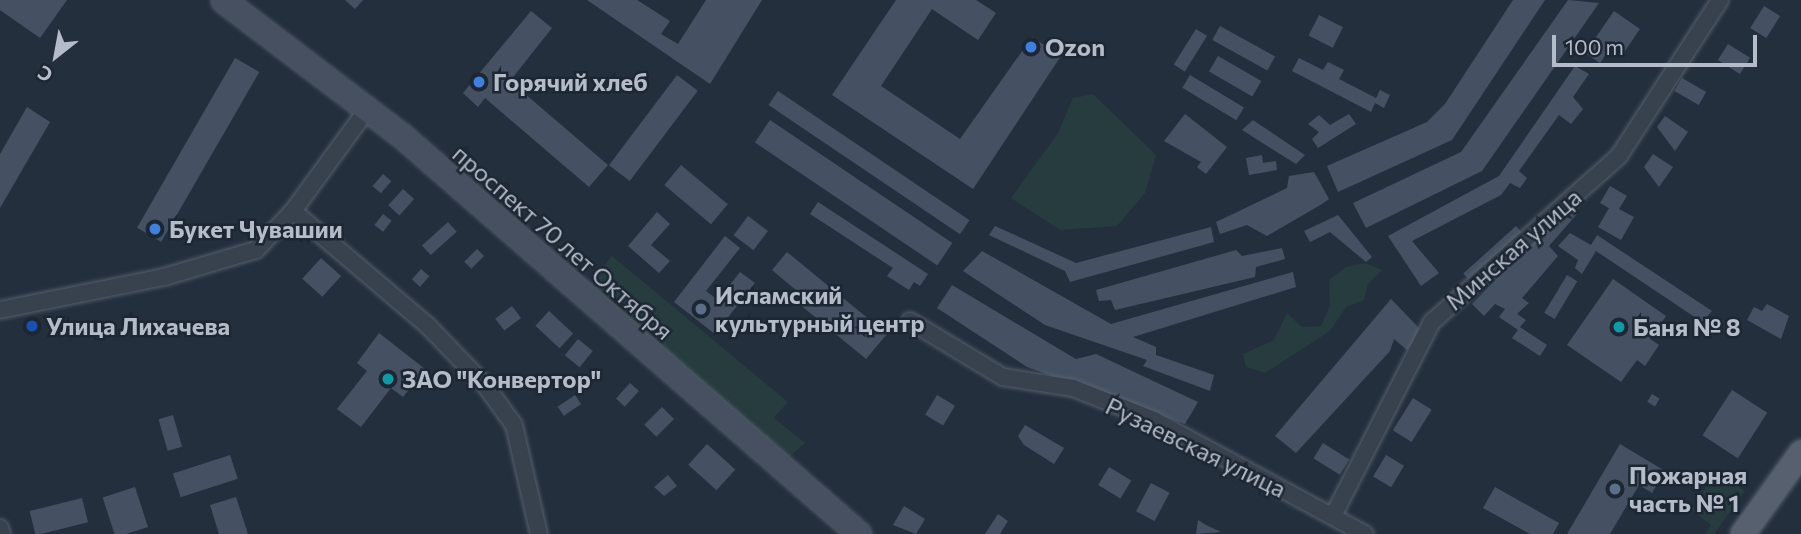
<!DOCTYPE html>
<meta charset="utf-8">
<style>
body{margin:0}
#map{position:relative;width:1801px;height:534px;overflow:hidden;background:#242f3e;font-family:Commissioner,sans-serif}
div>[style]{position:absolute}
.green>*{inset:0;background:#263c3f}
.building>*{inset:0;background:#455162;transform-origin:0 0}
.roads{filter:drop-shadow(0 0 2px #565f6c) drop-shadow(0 0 2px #565f6c)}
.minor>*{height:16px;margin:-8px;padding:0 8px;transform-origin:8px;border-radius:8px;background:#38414e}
.secondary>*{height:23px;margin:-11.5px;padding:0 11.5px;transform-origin:11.5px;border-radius:11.5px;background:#465061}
.primary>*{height:24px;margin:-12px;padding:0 12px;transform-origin:12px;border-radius:12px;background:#56606e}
.dots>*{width:19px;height:19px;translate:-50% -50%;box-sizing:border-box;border:4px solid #1d2633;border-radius:50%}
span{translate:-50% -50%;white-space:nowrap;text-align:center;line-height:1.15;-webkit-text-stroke:5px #1d2633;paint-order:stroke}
.poi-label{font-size:24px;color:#b4bcc9;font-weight:700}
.left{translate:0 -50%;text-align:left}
.street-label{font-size:24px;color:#b4bcc9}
.north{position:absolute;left:21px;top:21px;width:70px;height:70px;-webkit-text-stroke:5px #1d2633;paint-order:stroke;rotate:211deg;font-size:19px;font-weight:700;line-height:28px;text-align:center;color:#b4bcc9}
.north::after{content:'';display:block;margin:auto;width:24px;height:32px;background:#b4bcc9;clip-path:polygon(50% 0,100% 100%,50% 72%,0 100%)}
.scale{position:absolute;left:1552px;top:35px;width:205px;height:32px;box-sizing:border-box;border:4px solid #b4bcc9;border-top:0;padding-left:9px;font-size:21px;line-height:24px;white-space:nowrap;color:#b4bcc9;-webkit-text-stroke:5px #1d2633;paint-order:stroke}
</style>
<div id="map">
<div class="green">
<i style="clip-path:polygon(1093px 94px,1156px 155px,1145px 193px,1117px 226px,1060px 230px,1011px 198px,1058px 133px,1073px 98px)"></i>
<i style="clip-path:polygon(612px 256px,788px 402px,774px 418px,805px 443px,786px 460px,590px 284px)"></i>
<i style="clip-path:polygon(1365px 263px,1382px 270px,1368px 284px,1364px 300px,1346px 307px,1330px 331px,1265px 373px,1246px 367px,1243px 354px,1274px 340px,1287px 313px,1302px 327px,1321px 326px,1330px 306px,1329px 280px,1346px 267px)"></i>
<i style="clip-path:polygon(1716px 472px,1745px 491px,1714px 534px,1705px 534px,1711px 525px,1691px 510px)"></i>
</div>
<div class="building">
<i style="clip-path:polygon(0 0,67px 0,40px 38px,0 10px)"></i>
<i style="clip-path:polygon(345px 0,363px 0,355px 9px)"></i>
<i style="clip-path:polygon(587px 0,637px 0,670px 21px,661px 34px,678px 44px,706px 0,762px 0,710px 84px)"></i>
<i style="clip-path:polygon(896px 0,976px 0,996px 13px,978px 40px,932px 9px,881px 86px,960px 139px,1032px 37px,1061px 56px,973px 189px,832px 95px)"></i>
<i style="clip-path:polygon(1513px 0,1545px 0,1452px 140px,1338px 192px,1327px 166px,1427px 122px,1445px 104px)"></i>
<i style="clip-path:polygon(1568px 0,1599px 3px,1482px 171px,1366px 228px,1353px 203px,1461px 152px)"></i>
<i style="left:1764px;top:6px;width:19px;height:26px;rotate:32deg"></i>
<i style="clip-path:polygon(531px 11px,552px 28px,510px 81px,608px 165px,589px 187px,485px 98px,478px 107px,463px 93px)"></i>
<i style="clip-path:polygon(1614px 11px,1640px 29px,1623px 54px,1612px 46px,1600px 63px,1585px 53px)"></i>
<i style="left:1319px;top:15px;width:27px;height:23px;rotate:27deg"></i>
<i style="left:1220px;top:26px;width:63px;height:16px;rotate:29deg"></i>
<i style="left:1196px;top:29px;width:13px;height:42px;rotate:32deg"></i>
<i style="left:1728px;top:44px;width:26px;height:19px;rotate:32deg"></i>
<i style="left:1218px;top:56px;width:50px;height:18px;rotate:30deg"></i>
<i style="left:235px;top:58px;width:28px;height:196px;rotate:30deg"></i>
<i style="clip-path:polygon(1299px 58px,1323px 70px,1328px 62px,1344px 70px,1339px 79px,1376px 98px,1380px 90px,1390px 95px,1384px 108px,1375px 103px,1371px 112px,1292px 71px)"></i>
<i style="clip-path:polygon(1575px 66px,1589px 74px,1573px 97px,1583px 109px,1571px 124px,1559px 115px,1519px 171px,1527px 178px,1520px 188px,1510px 183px,1501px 195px,1412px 241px,1439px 273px,1421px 286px,1388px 236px,1499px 176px)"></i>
<i style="left:677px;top:75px;width:26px;height:113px;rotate:37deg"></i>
<i style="left:1190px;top:75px;width:63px;height:15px;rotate:31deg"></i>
<i style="left:1682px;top:78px;width:28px;height:15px;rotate:30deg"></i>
<i style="left:778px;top:91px;width:231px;height:17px;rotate:34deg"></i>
<i style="clip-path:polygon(27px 107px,50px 122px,0 208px,0 154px)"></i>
<i style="clip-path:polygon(1185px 114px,1227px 147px,1206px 174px,1197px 167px,1201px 162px,1164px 141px)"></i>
<i style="clip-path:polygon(1349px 114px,1356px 124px,1318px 148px,1312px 139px,1319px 132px,1308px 124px,1319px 115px,1330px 125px)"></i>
<i style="clip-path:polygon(1665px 116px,1688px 132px,1675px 151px,1657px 127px)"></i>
<i style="left:770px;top:120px;width:220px;height:27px;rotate:34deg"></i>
<i style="clip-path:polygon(1253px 120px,1305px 155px,1296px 164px,1242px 130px)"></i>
<i style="clip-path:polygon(1653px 154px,1673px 167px,1659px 187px,1644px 167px)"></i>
<i style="clip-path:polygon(1262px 155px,1263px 163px,1276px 161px,1277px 170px,1249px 175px,1246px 158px)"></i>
<i style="left:681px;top:165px;width:61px;height:26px;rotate:40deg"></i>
<i style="clip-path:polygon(1314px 172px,1329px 199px,1322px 204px,1267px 236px,1247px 225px,1220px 234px,1216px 222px,1287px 188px,1289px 176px)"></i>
<i style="left:383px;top:174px;width:11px;height:16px;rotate:41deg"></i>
<i style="clip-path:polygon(1610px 186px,1627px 196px,1619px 209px,1634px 217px,1621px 240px,1598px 227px,1609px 208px,1600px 203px)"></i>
<i style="left:403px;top:189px;width:15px;height:22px;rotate:42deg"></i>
<i style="clip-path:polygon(818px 202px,928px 274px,920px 286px,914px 282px,909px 290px,887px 276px,893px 268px,810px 214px)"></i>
<i style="clip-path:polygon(1568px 206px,1577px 214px,1549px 246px,1558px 256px,1522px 298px,1529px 303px,1517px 314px,1526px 320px,1520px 327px,1547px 345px,1540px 356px,1512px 338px,1518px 330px,1499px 317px,1505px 309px,1495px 304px,1484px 316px,1472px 304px)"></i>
<i style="clip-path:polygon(657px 212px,670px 224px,651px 245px,670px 261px,659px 273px,628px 246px)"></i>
<i style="left:383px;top:214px;width:11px;height:14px;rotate:38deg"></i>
<i style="clip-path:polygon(1338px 215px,1372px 257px,1366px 262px,1330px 232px,1310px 242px,1304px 231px)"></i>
<i style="left:748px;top:216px;width:25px;height:24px;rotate:37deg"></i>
<i style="left:448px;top:222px;width:13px;height:35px;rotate:48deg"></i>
<i style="clip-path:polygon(995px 226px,1076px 263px,1211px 227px,1214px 242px,1070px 282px,1065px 271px,989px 235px)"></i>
<i style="left:1516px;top:226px;width:13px;height:71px;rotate:48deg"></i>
<i style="clip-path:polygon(1570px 233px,1591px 245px,1597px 235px,1712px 311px,1702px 322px,1596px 251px,1582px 274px,1575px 268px,1578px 260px,1558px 246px)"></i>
<i style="clip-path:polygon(725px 236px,740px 248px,706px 291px,718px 300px,740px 272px,755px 283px,715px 334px,674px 302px)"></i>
<i style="clip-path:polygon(1282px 248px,1285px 259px,1256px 267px,1255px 277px,1115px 310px,1111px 300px,1099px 301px,1096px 290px,1236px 250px,1242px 256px)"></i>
<i style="left:477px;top:249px;width:10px;height:18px;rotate:45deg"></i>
<i style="clip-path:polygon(982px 251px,1111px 324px,1293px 272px,1296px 287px,1133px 337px,1156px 347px,1156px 355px,1214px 375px,1210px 391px,1143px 366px,1147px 360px,1045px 325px,963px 271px)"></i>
<i style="clip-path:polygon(787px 252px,887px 334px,866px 359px,798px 303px,804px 297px,772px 270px)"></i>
<i style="left:321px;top:258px;width:27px;height:28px;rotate:42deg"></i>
<i style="left:421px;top:269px;width:11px;height:14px;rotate:41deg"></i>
<i style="left:1567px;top:275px;width:12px;height:44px;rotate:31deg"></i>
<i style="clip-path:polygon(1613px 279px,1666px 316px,1650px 339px,1659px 345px,1645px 366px,1637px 360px,1621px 382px,1567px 345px)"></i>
<i style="clip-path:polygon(952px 285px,1076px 359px,1096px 354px,1198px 402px,1185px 424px,1027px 367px,937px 308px)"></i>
<i style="clip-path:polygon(1391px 299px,1422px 331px,1407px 350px,1394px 339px,1390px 351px,1296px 453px,1275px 436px)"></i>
<i style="clip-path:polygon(1767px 304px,1789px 316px,1781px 339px,1747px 320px,1754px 307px,1762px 311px)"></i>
<i style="left:512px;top:306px;width:15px;height:21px;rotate:53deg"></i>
<i style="left:549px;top:311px;width:33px;height:20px;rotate:43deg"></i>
<i style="clip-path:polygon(379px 333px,425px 369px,403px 397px,391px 388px,361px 427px,337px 409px,367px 371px,357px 363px)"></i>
<i style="left:578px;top:339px;width:19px;height:21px;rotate:39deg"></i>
<i style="left:630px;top:383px;width:12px;height:21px;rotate:42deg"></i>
<i style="left:1732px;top:390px;width:42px;height:54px;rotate:33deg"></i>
<i style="left:1652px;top:394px;width:9px;height:9px;rotate:32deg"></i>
<i style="left:575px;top:395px;width:11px;height:21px;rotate:56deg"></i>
<i style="left:937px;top:395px;width:21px;height:23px;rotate:31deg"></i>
<i style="left:1413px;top:398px;width:22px;height:38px;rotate:32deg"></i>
<i style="left:662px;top:407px;width:17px;height:25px;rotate:45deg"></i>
<i style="left:173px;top:415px;width:33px;height:15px;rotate:74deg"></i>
<i style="clip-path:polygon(1025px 425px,1064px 448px,1054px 464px,1024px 445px,1018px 436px)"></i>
<i style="left:1323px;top:443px;width:31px;height:18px;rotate:32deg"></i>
<i style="left:707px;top:444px;width:38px;height:28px;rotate:42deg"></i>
<i style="clip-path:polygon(1620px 444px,1665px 471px,1652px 493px,1639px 485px,1610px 534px,1567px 534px)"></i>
<i style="left:230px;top:455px;width:25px;height:60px;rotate:72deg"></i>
<i style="left:1386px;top:455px;width:21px;height:25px;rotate:31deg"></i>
<i style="left:1109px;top:467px;width:26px;height:21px;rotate:31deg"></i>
<i style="clip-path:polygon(668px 475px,677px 486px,664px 496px,654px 487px)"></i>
<i style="left:1151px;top:483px;width:21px;height:32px;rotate:28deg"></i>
<i style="left:135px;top:487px;width:42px;height:34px;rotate:72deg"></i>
<i style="clip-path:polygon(1495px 487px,1559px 523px,1553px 534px,1530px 534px,1483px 508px)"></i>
<i style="clip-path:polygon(236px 497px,248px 534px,219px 534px,210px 505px)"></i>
<i style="left:82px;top:498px;width:25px;height:54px;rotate:76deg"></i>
<i style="clip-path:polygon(904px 506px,925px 519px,916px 534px,893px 525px)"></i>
<i style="clip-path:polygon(998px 514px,1008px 521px,1000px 534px,985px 534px)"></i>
<i style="clip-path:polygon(1198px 520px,1206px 525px,1221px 532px,1196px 534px)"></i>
</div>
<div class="roads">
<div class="minor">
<i style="left:293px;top:211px;width:177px;rotate:40.4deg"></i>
<i style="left:428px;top:326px;width:82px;rotate:46deg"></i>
<i style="left:485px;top:385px;width:49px;rotate:54.1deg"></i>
<i style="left:514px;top:425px;width:112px;rotate:77.1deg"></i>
<i style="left:0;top:310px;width:167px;rotate:-11.4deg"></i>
<i style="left:164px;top:277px;width:96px;rotate:-16.4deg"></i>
<i style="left:256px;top:250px;width:54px;rotate:-46.5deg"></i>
<i style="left:293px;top:211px;width:127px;rotate:-53.9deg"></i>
<i style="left:910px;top:321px;width:109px;rotate:31.1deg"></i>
<i style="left:1003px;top:377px;width:71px;rotate:8.9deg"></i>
<i style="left:1073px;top:388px;width:87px;rotate:21.6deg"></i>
<i style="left:1154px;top:420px;width:240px;rotate:28.4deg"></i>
<i style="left:1333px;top:516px;width:218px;rotate:-63deg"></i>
<i style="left:1432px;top:322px;width:250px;rotate:-41.6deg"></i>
<i style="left:1619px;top:156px;width:186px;rotate:-57.1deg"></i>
<i style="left:0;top:528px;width:6px;rotate:72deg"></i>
</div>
<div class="secondary">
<i style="left:223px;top:0;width:223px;rotate:37.2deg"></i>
<i style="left:401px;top:135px;width:607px;rotate:41.06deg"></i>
</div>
<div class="primary">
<i style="left:1743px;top:534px;width:100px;rotate:-54.4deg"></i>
</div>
</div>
<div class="dots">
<i style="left:1031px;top:47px;background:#3f7fe0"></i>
<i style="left:479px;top:82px;background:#3f7fe0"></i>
<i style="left:155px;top:229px;background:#3f7fe0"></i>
<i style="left:701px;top:309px;background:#5c6f8a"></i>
<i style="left:32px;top:326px;background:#1a4fb4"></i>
<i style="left:1619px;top:327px;background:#0f9aa8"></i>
<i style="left:388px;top:379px;background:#0f9aa8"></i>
<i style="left:1615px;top:489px;background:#5c6f8a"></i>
</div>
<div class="poi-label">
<span class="left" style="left:1045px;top:47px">Ozon</span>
<span class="left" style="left:493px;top:82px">Горячий хлеб</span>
<span class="left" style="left:169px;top:229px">Букет Чувашии</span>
<span class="left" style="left:715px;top:309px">Исламский<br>культурный центр</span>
<span class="left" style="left:46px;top:326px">Улица Лихачева</span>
<span class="left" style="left:1633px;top:327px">Баня № 8</span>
<span class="left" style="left:402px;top:379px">ЗАО "Конвертор"</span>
<span class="left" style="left:1629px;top:489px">Пожарная<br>часть № 1</span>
</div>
<div class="street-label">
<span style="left:563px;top:242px;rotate:41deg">проспект 70 лет Октября</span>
<span style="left:1513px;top:249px;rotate:-41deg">Минская улица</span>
<span style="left:1196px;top:447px;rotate:26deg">Рузаевская улица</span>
</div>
<div class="north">С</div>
<div class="scale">100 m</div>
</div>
